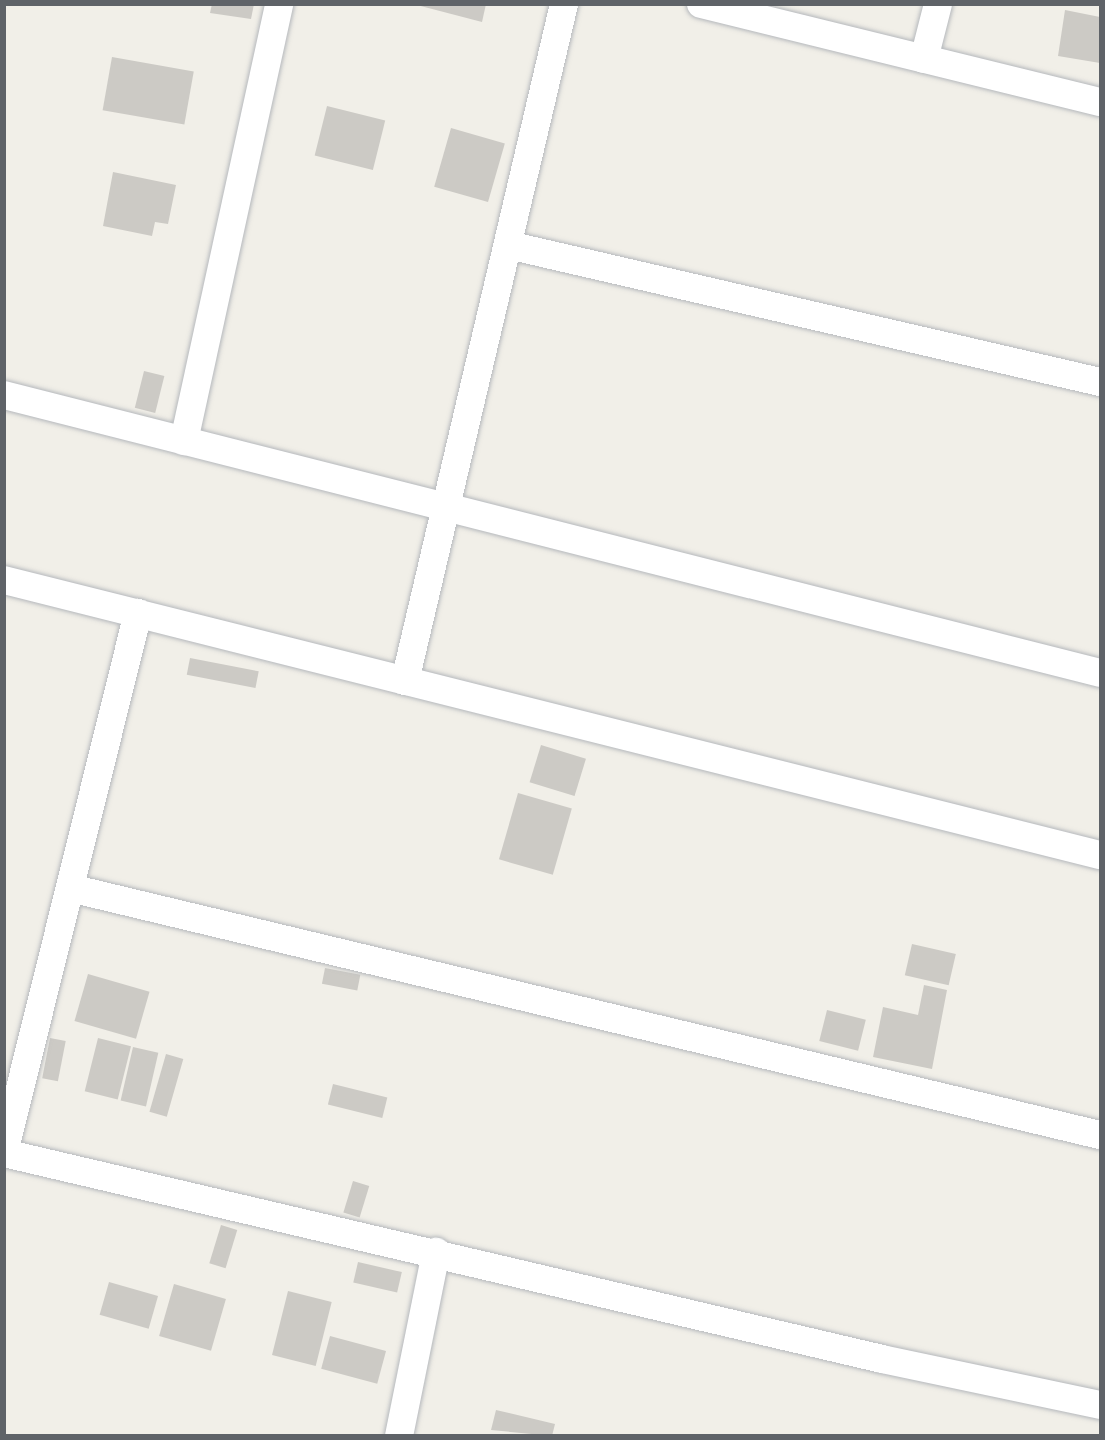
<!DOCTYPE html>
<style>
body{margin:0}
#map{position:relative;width:1105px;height:1440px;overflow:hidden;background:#f1efe8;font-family:"Archivo Narrow",sans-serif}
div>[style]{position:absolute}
.building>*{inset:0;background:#cccac5;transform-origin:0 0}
.roads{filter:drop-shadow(0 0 2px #b5b8bc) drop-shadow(0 0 2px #b5b8bc)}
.street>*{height:28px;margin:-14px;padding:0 14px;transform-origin:14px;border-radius:14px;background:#fff}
span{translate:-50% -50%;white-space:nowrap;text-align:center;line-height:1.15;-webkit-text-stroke:5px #fff;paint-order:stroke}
.frame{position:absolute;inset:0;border:6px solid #5f6368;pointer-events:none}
</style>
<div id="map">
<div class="building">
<i style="clip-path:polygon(212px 4px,254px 4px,251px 19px,210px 13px)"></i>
<i style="clip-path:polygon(413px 4px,486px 4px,482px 22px)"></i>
<i style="clip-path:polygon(1065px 10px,1100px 17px,1100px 63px,1058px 56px)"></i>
<i style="left:112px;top:57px;width:83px;height:54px;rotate:10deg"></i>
<i style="left:327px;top:106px;width:60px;height:51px;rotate:14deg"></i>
<i style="left:451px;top:128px;width:56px;height:61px;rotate:16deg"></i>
<i style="clip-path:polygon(113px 172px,176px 185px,168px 224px,155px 222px,152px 236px,103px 226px)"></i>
<i style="left:144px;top:371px;width:21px;height:38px;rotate:14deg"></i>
<i style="left:190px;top:658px;width:70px;height:17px;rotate:11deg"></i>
<i style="left:541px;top:745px;width:47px;height:39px;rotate:17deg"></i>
<i style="left:518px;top:793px;width:56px;height:69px;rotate:16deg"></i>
<i style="left:912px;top:944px;width:45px;height:32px;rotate:13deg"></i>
<i style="left:325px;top:968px;width:36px;height:16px;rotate:11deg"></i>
<i style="left:88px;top:974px;width:64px;height:49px;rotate:16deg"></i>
<i style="clip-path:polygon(924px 985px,947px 990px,932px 1069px,873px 1057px,883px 1007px,918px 1015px)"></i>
<i style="left:827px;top:1010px;width:40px;height:32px;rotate:14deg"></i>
<i style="left:50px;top:1038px;width:16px;height:41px;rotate:11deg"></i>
<i style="left:98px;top:1038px;width:34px;height:55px;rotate:14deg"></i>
<i style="left:133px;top:1047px;width:26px;height:55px;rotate:13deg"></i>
<i style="left:166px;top:1054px;width:18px;height:60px;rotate:16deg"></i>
<i style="left:333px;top:1084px;width:56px;height:21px;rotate:14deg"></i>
<i style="left:353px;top:1181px;width:17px;height:33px;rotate:17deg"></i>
<i style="left:221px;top:1225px;width:17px;height:40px;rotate:17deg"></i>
<i style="left:358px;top:1262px;width:45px;height:21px;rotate:13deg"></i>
<i style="left:109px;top:1282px;width:51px;height:34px;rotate:16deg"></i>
<i style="left:174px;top:1284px;width:54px;height:54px;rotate:16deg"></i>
<i style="left:288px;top:1291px;width:45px;height:66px;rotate:14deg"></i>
<i style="left:330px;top:1336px;width:58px;height:34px;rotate:15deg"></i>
<i style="clip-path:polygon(496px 1410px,555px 1424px,552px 1436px,491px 1430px)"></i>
</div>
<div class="roads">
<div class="street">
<i style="left:701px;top:4px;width:411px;rotate:13.8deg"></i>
<i style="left:924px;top:59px;width:57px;rotate:-75.7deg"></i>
<i style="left:508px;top:245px;width:608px;rotate:13.03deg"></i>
<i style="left:4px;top:395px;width:1131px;rotate:14.23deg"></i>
<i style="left:184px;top:441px;width:447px;rotate:-77.7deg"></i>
<i style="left:4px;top:580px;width:1130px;rotate:14.09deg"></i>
<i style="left:138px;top:613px;width:556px;rotate:103.94deg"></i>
<i style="left:4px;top:1153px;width:902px;rotate:13.2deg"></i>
<i style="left:882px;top:1359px;width:223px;rotate:11.9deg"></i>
<i style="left:405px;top:681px;width:695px;rotate:-76.78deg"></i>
<i style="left:70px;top:888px;width:1059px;rotate:13.49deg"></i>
<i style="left:399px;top:1436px;width:188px;rotate:-78.6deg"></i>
</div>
</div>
<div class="frame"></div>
</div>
